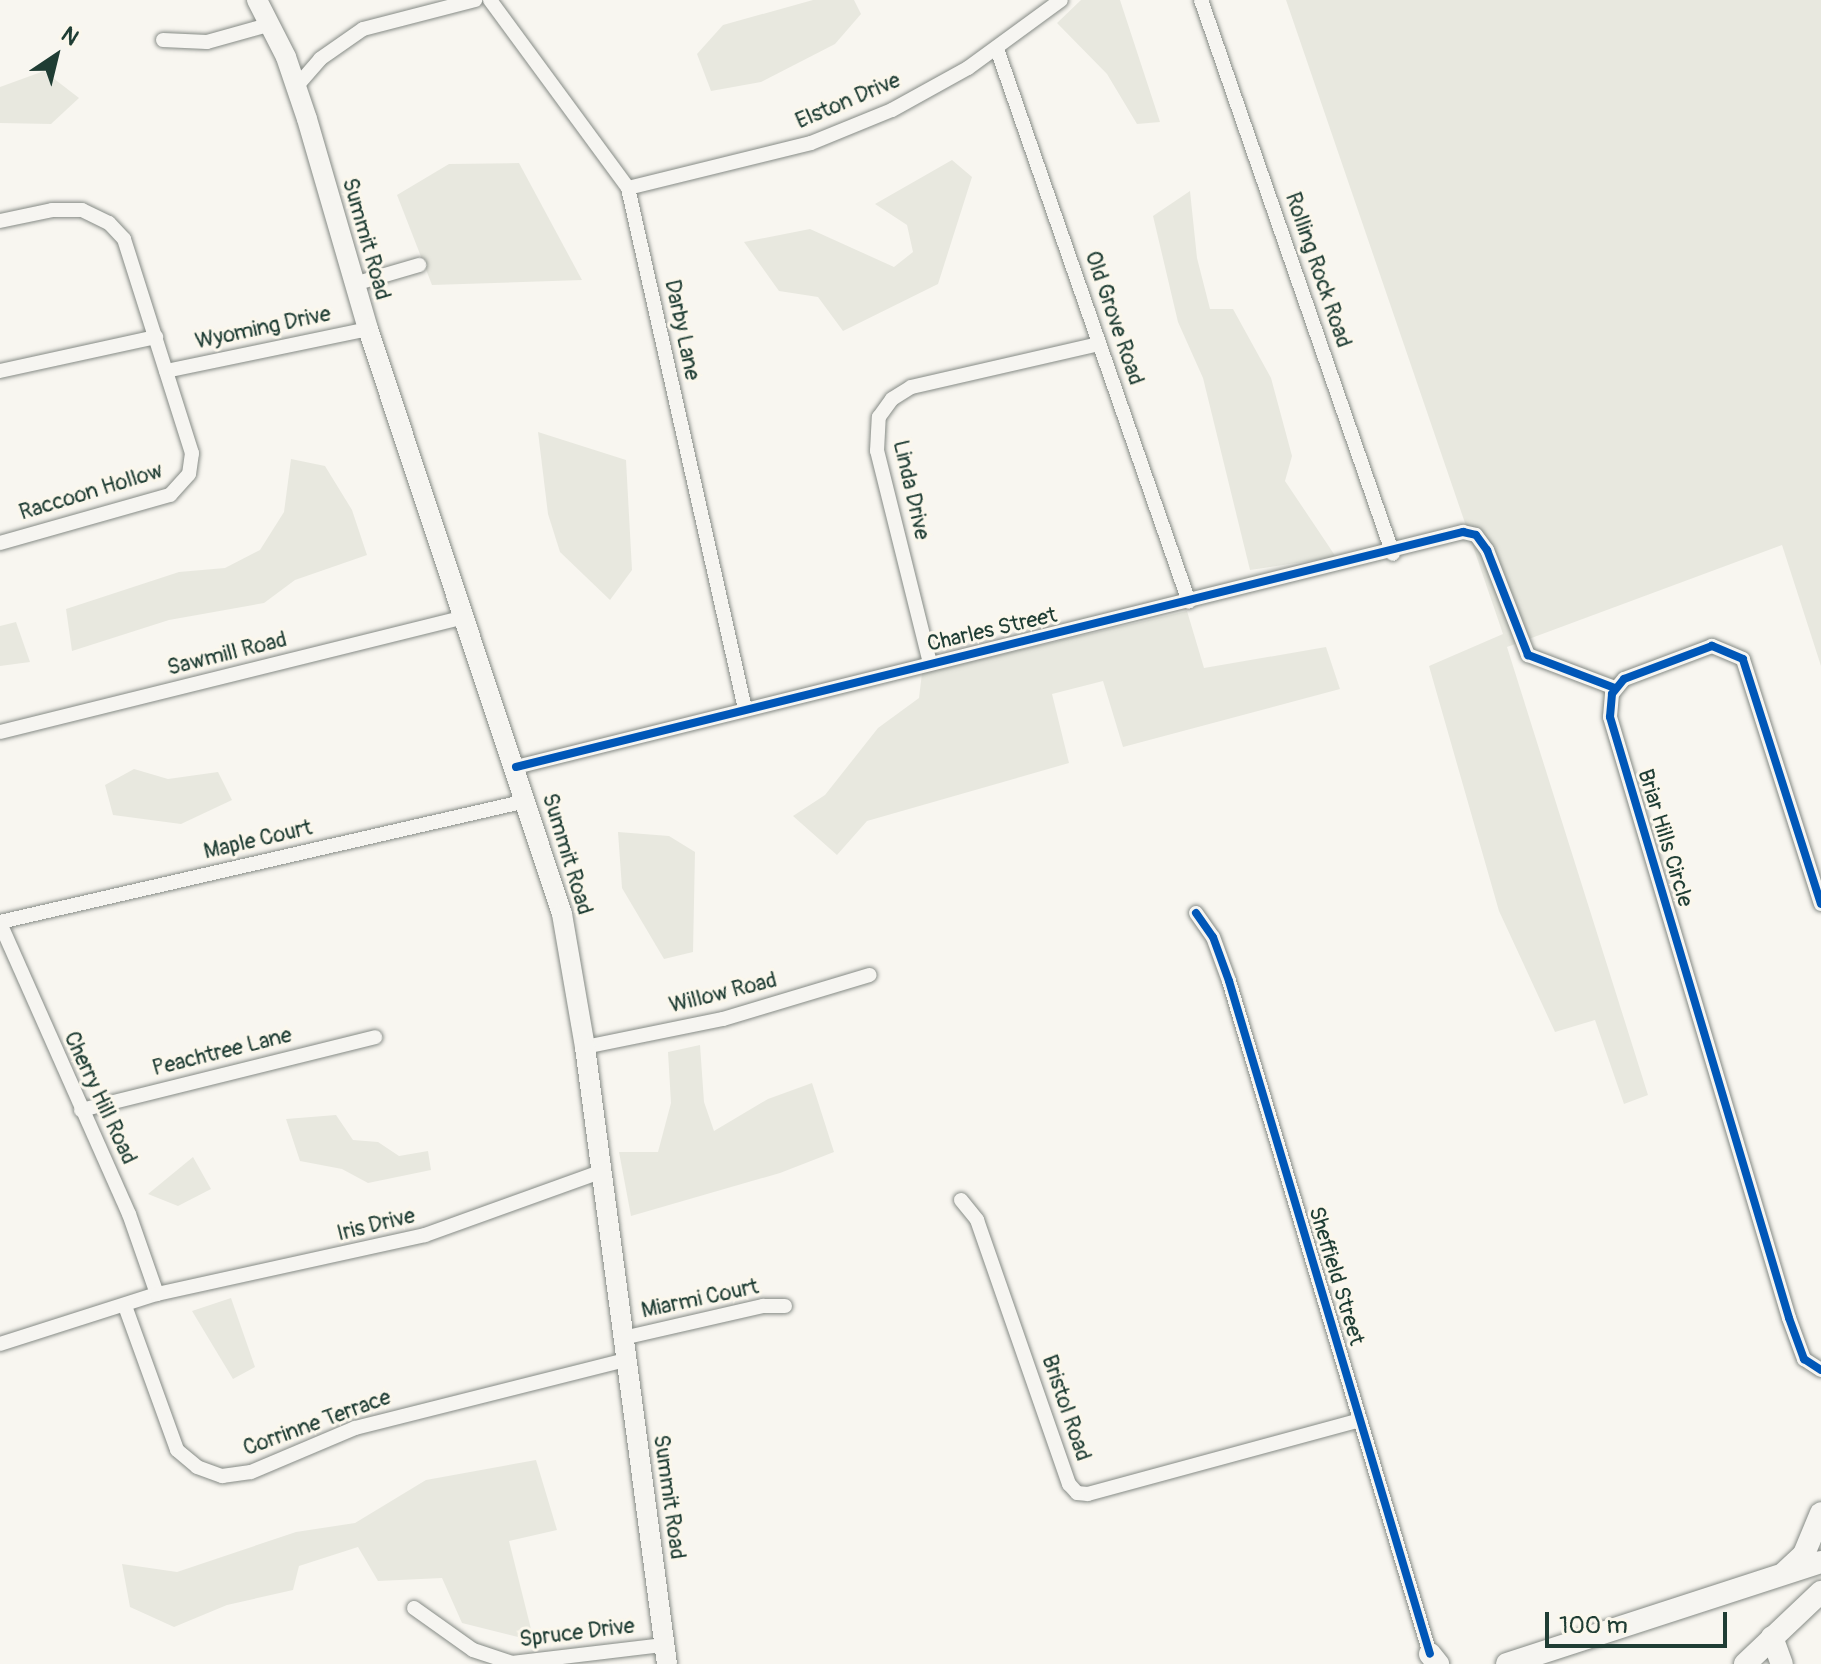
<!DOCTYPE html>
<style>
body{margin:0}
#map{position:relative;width:1821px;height:1664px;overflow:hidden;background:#f8f6f0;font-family:Pangolin,sans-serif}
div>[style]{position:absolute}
.green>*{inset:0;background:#e8e8df}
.roads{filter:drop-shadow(0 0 2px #868b86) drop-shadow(0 0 2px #868b86)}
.minor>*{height:14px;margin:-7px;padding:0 7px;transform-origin:7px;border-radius:7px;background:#f6f5f1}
.secondary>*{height:20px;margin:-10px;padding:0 10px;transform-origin:10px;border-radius:10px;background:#f6f5f1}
.trunk>*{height:22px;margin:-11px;padding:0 11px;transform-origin:11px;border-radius:11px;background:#f6f5f1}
.cycleway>*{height:8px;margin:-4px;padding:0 4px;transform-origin:4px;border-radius:4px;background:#0057b8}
span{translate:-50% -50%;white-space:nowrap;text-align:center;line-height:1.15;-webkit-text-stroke:6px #fbf7ec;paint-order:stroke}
.street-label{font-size:22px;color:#1f3d34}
.north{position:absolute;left:16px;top:16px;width:80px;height:80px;-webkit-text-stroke:6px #fbf7ec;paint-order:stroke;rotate:35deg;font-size:22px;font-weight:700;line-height:32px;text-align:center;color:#1f3d34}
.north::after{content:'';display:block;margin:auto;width:28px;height:36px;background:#1f3d34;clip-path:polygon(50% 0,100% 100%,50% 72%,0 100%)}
.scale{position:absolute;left:1545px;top:1612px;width:182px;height:36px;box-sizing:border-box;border:4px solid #1f3d34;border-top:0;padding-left:10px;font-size:24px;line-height:28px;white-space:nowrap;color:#1f3d34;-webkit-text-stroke:6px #fbf7ec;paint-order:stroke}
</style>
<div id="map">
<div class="green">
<i style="clip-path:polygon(813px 0,854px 0,861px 14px,835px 44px,761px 82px,711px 91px,697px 54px,723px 25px)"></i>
<i style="clip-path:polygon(1081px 0,1120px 0,1160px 122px,1137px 124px,1107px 74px,1057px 23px)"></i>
<i style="clip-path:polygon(1286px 0,1821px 0,1821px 666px,1782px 545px,1507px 647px,1648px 1095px,1624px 1104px,1595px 1020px,1555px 1032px,1499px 911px,1429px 666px,1503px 634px)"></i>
<i style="clip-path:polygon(44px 71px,79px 98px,51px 124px,0 123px,0 87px)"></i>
<i style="clip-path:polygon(952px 160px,972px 177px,938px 284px,843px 331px,818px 297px,779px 291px,744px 242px,810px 229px,894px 267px,913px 252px,907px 225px,875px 204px)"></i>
<i style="clip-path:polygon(519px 163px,582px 280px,432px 285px,397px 195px,449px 164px)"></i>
<i style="clip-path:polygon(1190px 191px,1197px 258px,1210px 309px,1233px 309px,1271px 378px,1292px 456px,1285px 481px,1336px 557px,1250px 570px,1203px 378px,1178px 322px,1153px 216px)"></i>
<i style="clip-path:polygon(538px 432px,626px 460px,632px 570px,610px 600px,560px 552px,548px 514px)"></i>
<i style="clip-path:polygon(291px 459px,325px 466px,352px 510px,367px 555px,295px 580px,264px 603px,169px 620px,72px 651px,66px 609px,179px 572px,225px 568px,260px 550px,284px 512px)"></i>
<i style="clip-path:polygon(1187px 611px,1204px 668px,1326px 647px,1340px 689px,1123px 747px,1103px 681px,1052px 694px,1069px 763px,867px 821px,837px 855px,793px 816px,825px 795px,878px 728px,919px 698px,922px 673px)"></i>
<i style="clip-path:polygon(16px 622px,30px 662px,0 666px,0 626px)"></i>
<i style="clip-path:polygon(134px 769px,168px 779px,218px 772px,232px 800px,181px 824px,113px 815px,105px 785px)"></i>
<i style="clip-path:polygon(618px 832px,669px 836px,695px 852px,693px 952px,664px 959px,622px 888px)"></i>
<i style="clip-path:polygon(700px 1045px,704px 1102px,714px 1131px,768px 1099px,812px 1083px,834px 1152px,780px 1173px,631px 1216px,619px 1152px,658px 1152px,671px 1103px,668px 1052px)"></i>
<i style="clip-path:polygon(336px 1115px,353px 1140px,378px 1142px,399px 1156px,428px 1151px,431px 1170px,368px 1183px,342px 1169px,300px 1161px,286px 1119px)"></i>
<i style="clip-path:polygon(193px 1157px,211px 1189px,178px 1206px,148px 1194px)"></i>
<i style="clip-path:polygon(231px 1298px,255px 1367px,233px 1379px,192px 1311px)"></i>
<i style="clip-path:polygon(536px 1460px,557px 1530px,509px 1541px,534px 1641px,462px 1623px,442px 1578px,378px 1581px,358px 1547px,299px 1566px,293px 1590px,227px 1605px,174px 1627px,130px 1607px,122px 1564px,177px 1572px,296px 1532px,355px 1523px,426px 1480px)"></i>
</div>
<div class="roads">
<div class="minor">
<i style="left:490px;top:0;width:233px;rotate:53.7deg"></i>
<i style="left:628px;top:188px;width:534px;rotate:77.34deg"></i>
<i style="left:1201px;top:0;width:586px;rotate:70.89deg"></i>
<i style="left:163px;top:40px;width:44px;rotate:2.6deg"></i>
<i style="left:207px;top:42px;width:66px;rotate:-15.7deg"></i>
<i style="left:997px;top:49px;width:585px;rotate:70.85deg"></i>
<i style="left:296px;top:87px;width:37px;rotate:-49deg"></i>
<i style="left:320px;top:59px;width:52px;rotate:-34.9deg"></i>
<i style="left:363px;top:29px;width:116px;rotate:-14.5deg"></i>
<i style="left:628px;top:188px;width:188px;rotate:-13.8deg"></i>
<i style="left:811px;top:143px;width:87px;rotate:-22.2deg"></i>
<i style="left:892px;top:110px;width:87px;rotate:-28.9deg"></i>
<i style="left:968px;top:68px;width:115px;rotate:-36.2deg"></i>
<i style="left:0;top:221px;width:53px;rotate:-11.9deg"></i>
<i style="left:52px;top:210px;width:30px"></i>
<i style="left:82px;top:210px;width:30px;rotate:26deg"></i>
<i style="left:109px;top:223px;width:22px;rotate:47deg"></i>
<i style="left:124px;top:239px;width:225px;rotate:72.4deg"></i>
<i style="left:192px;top:453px;width:21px;rotate:98deg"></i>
<i style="left:189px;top:474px;width:28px;rotate:132deg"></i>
<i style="left:170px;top:495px;width:177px;rotate:164.2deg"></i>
<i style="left:354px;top:284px;width:68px;rotate:-16.3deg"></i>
<i style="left:0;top:371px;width:160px;rotate:-12.3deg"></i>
<i style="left:166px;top:371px;width:206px;rotate:-11.7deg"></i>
<i style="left:930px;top:663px;width:219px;rotate:-104deg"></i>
<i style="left:877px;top:451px;width:34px;rotate:-87deg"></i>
<i style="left:879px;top:417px;width:22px;rotate:-54deg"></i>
<i style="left:892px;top:399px;width:22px;rotate:-32deg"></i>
<i style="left:911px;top:387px;width:193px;rotate:-12.9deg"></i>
<i style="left:0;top:732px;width:478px;rotate:-13.9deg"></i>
<i style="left:516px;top:767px;width:976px;rotate:-13.94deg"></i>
<i style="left:1463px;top:532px;width:13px;rotate:13deg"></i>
<i style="left:1476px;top:535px;width:19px;rotate:54deg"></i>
<i style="left:1487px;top:550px;width:113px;rotate:68.7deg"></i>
<i style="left:1528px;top:655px;width:93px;rotate:20.8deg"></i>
<i style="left:1821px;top:904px;width:257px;rotate:-107.7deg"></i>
<i style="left:1743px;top:659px;width:34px;rotate:-157deg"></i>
<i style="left:1712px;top:646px;width:94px;rotate:159.4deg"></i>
<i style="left:1624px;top:679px;width:19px;rotate:129deg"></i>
<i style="left:1612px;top:694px;width:23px;rotate:95deg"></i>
<i style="left:1610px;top:717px;width:627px;rotate:73.41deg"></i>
<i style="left:1789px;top:1318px;width:44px;rotate:69.9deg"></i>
<i style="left:1804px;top:1359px;width:20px;rotate:33deg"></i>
<i style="left:1196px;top:913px;width:29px;rotate:55deg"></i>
<i style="left:1213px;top:937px;width:47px;rotate:70deg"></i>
<i style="left:1229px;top:981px;width:702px;rotate:73.37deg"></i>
<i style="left:0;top:922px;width:540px;rotate:-12.95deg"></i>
<i style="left:0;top:923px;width:318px;rotate:66.1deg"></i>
<i style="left:129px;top:1214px;width:85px;rotate:70.7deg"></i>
<i style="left:585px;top:1047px;width:141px;rotate:-11.5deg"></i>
<i style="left:723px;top:1019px;width:153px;rotate:-16.7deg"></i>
<i style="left:81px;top:1110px;width:303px;rotate:-13.9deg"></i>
<i style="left:961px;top:1200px;width:26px;rotate:51deg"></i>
<i style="left:977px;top:1220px;width:280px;rotate:70.8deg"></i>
<i style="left:1069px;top:1484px;width:12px;rotate:48deg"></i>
<i style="left:1077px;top:1493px;width:11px;rotate:5deg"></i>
<i style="left:1088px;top:1494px;width:282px;rotate:-15.2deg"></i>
<i style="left:125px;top:1306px;width:153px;rotate:70.1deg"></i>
<i style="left:177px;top:1450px;width:26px;rotate:40deg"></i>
<i style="left:197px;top:1467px;width:27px;rotate:20deg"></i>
<i style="left:222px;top:1476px;width:29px;rotate:-8deg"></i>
<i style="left:251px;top:1472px;width:113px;rotate:-22.9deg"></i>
<i style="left:355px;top:1428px;width:279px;rotate:-14.1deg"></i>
<i style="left:623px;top:1338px;width:144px;rotate:-12.9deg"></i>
<i style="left:763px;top:1306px;width:22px"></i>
<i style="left:0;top:1344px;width:165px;rotate:-17.7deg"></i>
<i style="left:157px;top:1294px;width:274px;rotate:-12.4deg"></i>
<i style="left:425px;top:1235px;width:186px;rotate:-19.8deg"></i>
<i style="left:414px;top:1608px;width:72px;rotate:35.4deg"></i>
<i style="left:473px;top:1650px;width:41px;rotate:18.4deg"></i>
<i style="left:512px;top:1663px;width:153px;rotate:-6.8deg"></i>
</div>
<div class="secondary">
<i style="left:257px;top:0;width:64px;rotate:63deg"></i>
<i style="left:286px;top:57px;width:65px;rotate:71.3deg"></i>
<i style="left:307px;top:119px;width:219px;rotate:73.8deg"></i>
<i style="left:368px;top:329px;width:616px;rotate:71.65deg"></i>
<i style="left:562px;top:914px;width:135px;rotate:80.2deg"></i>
<i style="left:585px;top:1047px;width:622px;rotate:82.43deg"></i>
</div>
<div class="trunk">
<i style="left:1785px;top:1572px;width:26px;rotate:-43deg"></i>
<i style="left:1804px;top:1554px;width:44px;rotate:-67.5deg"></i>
<i style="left:1772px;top:1637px;width:29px;rotate:70deg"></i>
<i style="left:1430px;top:1654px;width:13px;rotate:51deg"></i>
<i style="left:1507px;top:1664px;width:330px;rotate:-18deg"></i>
<i style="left:1745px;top:1664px;width:105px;rotate:-43.5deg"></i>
</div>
</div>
<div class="cycleway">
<i style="left:516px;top:767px;width:976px;rotate:-13.94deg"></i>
<i style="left:1463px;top:532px;width:13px;rotate:13deg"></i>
<i style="left:1476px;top:535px;width:19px;rotate:54deg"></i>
<i style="left:1487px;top:550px;width:113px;rotate:68.7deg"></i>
<i style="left:1528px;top:655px;width:93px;rotate:20.8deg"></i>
<i style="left:1821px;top:904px;width:257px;rotate:-107.7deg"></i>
<i style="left:1743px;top:659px;width:34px;rotate:-157deg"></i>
<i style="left:1712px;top:646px;width:94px;rotate:159.4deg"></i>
<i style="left:1624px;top:679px;width:19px;rotate:129deg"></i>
<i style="left:1612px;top:694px;width:23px;rotate:95deg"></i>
<i style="left:1610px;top:717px;width:627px;rotate:73.41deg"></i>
<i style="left:1789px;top:1318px;width:44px;rotate:69.9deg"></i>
<i style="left:1804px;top:1359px;width:20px;rotate:33deg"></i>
<i style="left:1196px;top:913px;width:29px;rotate:55deg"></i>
<i style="left:1213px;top:937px;width:47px;rotate:70deg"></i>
<i style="left:1229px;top:981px;width:702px;rotate:73.37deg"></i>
</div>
<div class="street-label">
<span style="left:848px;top:101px;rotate:-23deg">Elston Drive</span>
<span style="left:366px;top:239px;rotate:74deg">Summit Road</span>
<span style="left:1318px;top:270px;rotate:71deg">Rolling Rock Road</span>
<span style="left:1114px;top:318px;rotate:71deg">Old Grove Road</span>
<span style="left:263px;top:328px;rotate:-12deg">Wyoming Drive</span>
<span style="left:682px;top:330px;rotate:78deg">Darby Lane</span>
<span style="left:911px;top:490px;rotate:77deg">Linda Drive</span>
<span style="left:91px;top:492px;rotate:-17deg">Raccoon Hollow</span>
<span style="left:992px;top:630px;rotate:-13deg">Charles Street</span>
<span style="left:227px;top:654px;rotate:-14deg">Sawmill Road</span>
<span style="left:1665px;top:838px;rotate:73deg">Briar Hills Circle</span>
<span style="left:258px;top:840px;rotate:-13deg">Maple Court</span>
<span style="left:567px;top:854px;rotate:73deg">Summit Road</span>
<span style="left:723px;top:993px;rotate:-14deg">Willow Road</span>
<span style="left:222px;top:1052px;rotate:-14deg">Peachtree Lane</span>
<span style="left:100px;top:1098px;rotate:65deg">Cherry Hill Road</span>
<span style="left:376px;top:1225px;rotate:-14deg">Iris Drive</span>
<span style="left:1336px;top:1276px;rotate:73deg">Sheffield Street</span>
<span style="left:700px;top:1299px;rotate:-12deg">Miarmi Court</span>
<span style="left:1066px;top:1408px;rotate:71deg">Bristol Road</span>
<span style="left:317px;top:1423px;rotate:-20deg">Corrinne Terrace</span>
<span style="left:669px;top:1497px;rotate:82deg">Summit Road</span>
<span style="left:577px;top:1633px;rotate:-7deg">Spruce Drive</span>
</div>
<div class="north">N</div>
<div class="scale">100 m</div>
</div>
